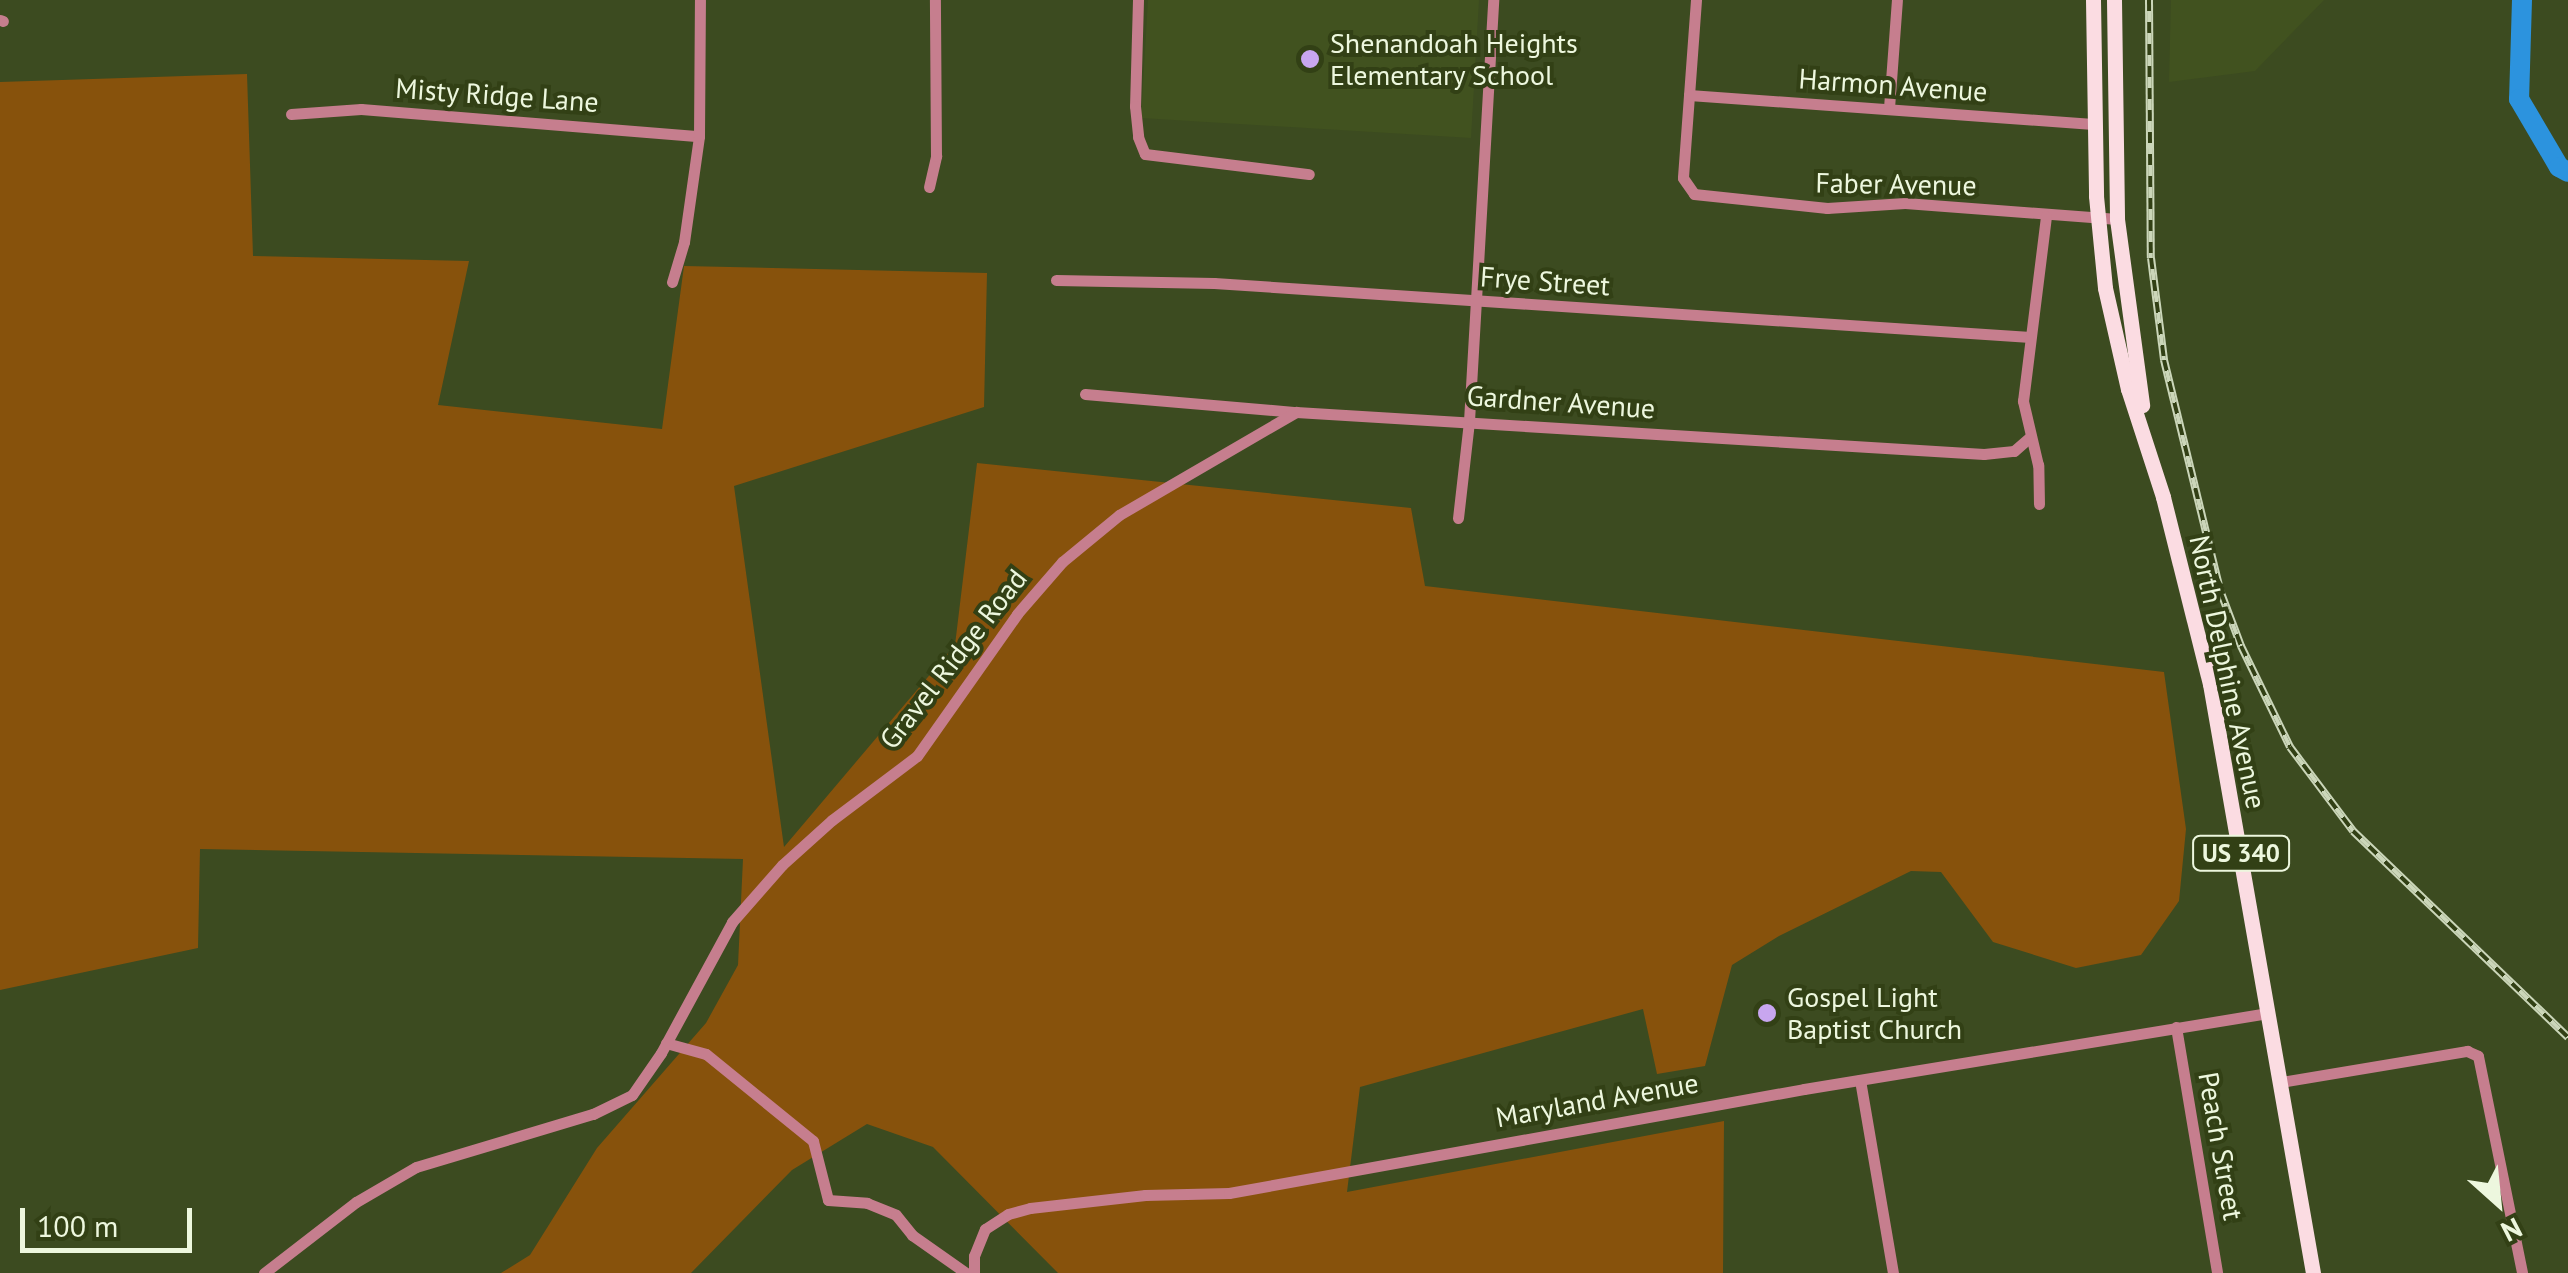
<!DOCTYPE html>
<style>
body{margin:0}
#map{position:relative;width:2568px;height:1273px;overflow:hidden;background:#3c4b20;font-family:"PT Sans",sans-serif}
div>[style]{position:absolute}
.built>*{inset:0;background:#41521f}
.green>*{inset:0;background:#87520c}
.river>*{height:20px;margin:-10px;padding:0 10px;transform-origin:10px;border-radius:10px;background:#2c93de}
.minor>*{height:11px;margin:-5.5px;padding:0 5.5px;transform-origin:5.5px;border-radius:5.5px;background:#c67e8e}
.major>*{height:15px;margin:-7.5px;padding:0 7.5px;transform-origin:7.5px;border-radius:7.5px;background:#fbdce2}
.rail>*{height:8px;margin-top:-4px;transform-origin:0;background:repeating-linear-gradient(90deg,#324015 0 11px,#cbd6b9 0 22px);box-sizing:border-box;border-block:2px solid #cbd6b9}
.dots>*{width:28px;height:28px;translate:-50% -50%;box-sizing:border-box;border:5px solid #324015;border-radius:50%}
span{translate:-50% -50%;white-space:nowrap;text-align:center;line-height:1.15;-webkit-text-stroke:8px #324015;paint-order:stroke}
.shield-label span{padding:2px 8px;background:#324015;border:2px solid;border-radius:8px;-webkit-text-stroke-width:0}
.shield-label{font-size:25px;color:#edf7de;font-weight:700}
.poi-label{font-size:28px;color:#edf7de}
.left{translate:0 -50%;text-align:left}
.street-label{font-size:28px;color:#edf7de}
.north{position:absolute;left:2448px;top:1153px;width:100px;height:100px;-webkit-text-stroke:8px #324015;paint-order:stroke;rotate:153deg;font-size:28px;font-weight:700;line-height:40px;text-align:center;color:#edf7de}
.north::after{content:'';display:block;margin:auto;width:35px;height:45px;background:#edf7de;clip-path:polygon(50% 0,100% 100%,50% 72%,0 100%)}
.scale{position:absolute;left:20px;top:1208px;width:172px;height:45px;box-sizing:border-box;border:5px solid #edf7de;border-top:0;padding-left:12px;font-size:30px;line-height:35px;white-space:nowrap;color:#edf7de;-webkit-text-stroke:8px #324015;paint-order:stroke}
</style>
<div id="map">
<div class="built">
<i style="clip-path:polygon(1148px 0,1479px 0,1471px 138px,1141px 118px)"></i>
<i style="clip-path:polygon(2171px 0,2324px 0,2255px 71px,2169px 82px)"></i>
</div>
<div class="green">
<i style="clip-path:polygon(247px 74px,253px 256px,469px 261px,438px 405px,662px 429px,684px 266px,987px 273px,984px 407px,734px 486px,784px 847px,955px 645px,977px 463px,1411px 508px,1425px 586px,2164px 672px,2186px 829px,2179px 901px,2141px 955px,2076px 968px,1993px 942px,1941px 872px,1911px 871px,1779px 936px,1732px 965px,1705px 1066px,1657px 1074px,1643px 1009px,1360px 1087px,1347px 1192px,1724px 1121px,1723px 1273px,1058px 1273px,933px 1147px,867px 1124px,792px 1170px,691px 1273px,501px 1273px,530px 1255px,597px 1148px,706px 1023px,738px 965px,743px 859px,200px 849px,198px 948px,0 990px,0 82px)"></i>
</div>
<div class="river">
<i style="left:2522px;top:0;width:99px;rotate:91.7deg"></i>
<i style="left:2519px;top:99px;width:79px;rotate:59.5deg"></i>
<i style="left:2559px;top:167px;width:10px;rotate:29deg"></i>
</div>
<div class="minor">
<i style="left:1138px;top:0;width:106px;rotate:91.6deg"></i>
<i style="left:1135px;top:106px;width:31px;rotate:84deg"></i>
<i style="left:1138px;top:137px;width:18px;rotate:68deg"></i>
<i style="left:1145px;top:154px;width:165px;rotate:7deg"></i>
<i style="left:1696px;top:0;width:178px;rotate:94.2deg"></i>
<i style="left:1683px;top:178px;width:19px;rotate:55deg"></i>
<i style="left:1694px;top:194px;width:134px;rotate:6deg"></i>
<i style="left:1827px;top:208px;width:78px;rotate:-3.7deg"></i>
<i style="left:1905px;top:203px;width:213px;rotate:4.3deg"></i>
<i style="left:0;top:20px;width:3px;rotate:18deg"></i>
<i style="left:1689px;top:95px;width:405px;rotate:4.1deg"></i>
<i style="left:1889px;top:108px;width:108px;rotate:-85.8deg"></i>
<i style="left:291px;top:114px;width:70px;rotate:-4.1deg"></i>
<i style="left:361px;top:109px;width:339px;rotate:4.6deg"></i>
<i style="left:929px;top:187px;width:32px;rotate:-77deg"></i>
<i style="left:936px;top:156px;width:156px;rotate:-90.4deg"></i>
<i style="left:1056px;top:280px;width:158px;rotate:1.1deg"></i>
<i style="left:1214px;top:283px;width:818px;rotate:3.79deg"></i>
<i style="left:672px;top:282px;width:42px;rotate:-73.3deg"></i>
<i style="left:684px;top:242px;width:107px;rotate:-81.9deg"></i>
<i style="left:699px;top:136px;width:136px;rotate:-89.6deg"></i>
<i style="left:1085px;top:394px;width:212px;rotate:4.9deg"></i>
<i style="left:1296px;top:412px;width:689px;rotate:3.49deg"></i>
<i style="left:1984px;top:454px;width:30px;rotate:-6deg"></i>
<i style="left:2014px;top:451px;width:21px;rotate:-41deg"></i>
<i style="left:2039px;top:504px;width:39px;rotate:-91deg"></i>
<i style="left:2038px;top:465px;width:66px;rotate:-103.2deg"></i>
<i style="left:2023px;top:401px;width:186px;rotate:-82.9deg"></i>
<i style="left:1458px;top:518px;width:98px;rotate:-83.5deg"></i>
<i style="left:1469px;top:421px;width:422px;rotate:-86.7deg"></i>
<i style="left:2176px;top:1027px;width:249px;rotate:80.5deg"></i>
<i style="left:666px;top:1043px;width:41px;rotate:15.4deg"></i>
<i style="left:706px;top:1054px;width:138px;rotate:39.1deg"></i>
<i style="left:813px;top:1141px;width:61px;rotate:75.7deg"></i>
<i style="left:828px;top:1200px;width:39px;rotate:4deg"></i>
<i style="left:867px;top:1203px;width:31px;rotate:22deg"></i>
<i style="left:896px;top:1215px;width:26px;rotate:51deg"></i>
<i style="left:912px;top:1235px;width:66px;rotate:35.1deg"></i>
<i style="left:1860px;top:1080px;width:196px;rotate:80.3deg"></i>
<i style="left:2281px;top:1082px;width:189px;rotate:-9.5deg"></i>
<i style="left:2467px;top:1051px;width:12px;rotate:24deg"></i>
<i style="left:2478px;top:1056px;width:221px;rotate:78.5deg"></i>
<i style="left:264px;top:1273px;width:116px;rotate:-37.7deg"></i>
<i style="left:356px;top:1202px;width:69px;rotate:-30.3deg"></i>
<i style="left:416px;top:1167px;width:185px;rotate:-16.7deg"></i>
<i style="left:593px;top:1114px;width:43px;rotate:-26deg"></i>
<i style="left:632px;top:1095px;width:51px;rotate:-55.4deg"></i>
<i style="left:661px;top:1053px;width:149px;rotate:-61.5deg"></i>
<i style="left:732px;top:922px;width:76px;rotate:-48.7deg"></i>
<i style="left:782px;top:865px;width:67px;rotate:-42deg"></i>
<i style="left:832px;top:820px;width:106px;rotate:-37deg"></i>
<i style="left:917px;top:756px;width:174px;rotate:-54.8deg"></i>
<i style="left:1017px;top:614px;width:69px;rotate:-49.1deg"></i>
<i style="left:1062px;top:562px;width:74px;rotate:-39.5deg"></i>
<i style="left:1119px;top:515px;width:205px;rotate:-30.2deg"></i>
<i style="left:974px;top:1273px;width:17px;rotate:-90deg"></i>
<i style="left:974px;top:1256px;width:29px;rotate:-68deg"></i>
<i style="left:985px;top:1229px;width:27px;rotate:-33deg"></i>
<i style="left:1008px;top:1214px;width:23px;rotate:-15deg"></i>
<i style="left:1030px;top:1208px;width:116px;rotate:-6.4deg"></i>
<i style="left:1145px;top:1195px;width:84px;rotate:-1.4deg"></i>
<i style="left:1229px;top:1193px;width:584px;rotate:-10.25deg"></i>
<i style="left:1804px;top:1089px;width:470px;rotate:-9.3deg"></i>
</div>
<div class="major">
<i style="left:2093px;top:0;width:196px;rotate:89.1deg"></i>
<i style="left:2096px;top:196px;width:92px;rotate:84.4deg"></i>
<i style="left:2105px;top:288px;width:104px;rotate:77.2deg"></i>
<i style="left:2128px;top:389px;width:114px;rotate:72deg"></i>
<i style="left:2163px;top:497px;width:193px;rotate:75.9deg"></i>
<i style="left:2210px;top:684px;width:598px;rotate:80.08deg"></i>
<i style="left:2114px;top:0;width:219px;rotate:89.2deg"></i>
<i style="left:2117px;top:219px;width:188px;rotate:82.3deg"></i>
</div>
<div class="rail">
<i style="left:2149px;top:0;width:258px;rotate:89.6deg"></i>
<i style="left:2151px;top:258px;width:103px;rotate:82.7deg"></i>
<i style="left:2164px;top:360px;width:240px;rotate:76.3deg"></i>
<i style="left:2221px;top:593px;width:57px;rotate:69.3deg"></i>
<i style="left:2241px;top:646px;width:112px;rotate:64.1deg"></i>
<i style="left:2290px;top:747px;width:105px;rotate:53.1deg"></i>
<i style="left:2353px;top:831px;width:298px;rotate:43.8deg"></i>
</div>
<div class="dots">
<i style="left:1310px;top:59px;background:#c8a6ef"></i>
<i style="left:1767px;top:1013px;background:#c8a6ef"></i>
</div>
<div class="shield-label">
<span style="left:2241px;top:853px">US 340</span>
</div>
<div class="poi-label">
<span class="left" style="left:1330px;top:59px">Shenandoah Heights<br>Elementary School</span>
<span class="left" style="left:1787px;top:1013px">Gospel Light<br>Baptist Church</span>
</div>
<div class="street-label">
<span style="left:1893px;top:85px;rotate:4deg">Harmon Avenue</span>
<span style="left:497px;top:95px;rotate:4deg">Misty Ridge Lane</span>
<span style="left:1896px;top:184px;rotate:1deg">Faber Avenue</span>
<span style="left:1545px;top:281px;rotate:4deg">Frye Street</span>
<span style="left:1561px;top:402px;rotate:4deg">Gardner Avenue</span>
<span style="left:953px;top:659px;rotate:-52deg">Gravel Ridge Road</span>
<span style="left:2228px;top:672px;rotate:78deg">North Delphine Avenue</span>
<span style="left:1597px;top:1100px;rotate:-10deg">Maryland Avenue</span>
<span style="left:2221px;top:1146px;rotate:80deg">Peach Street</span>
</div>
<div class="north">N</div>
<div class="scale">100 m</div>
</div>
